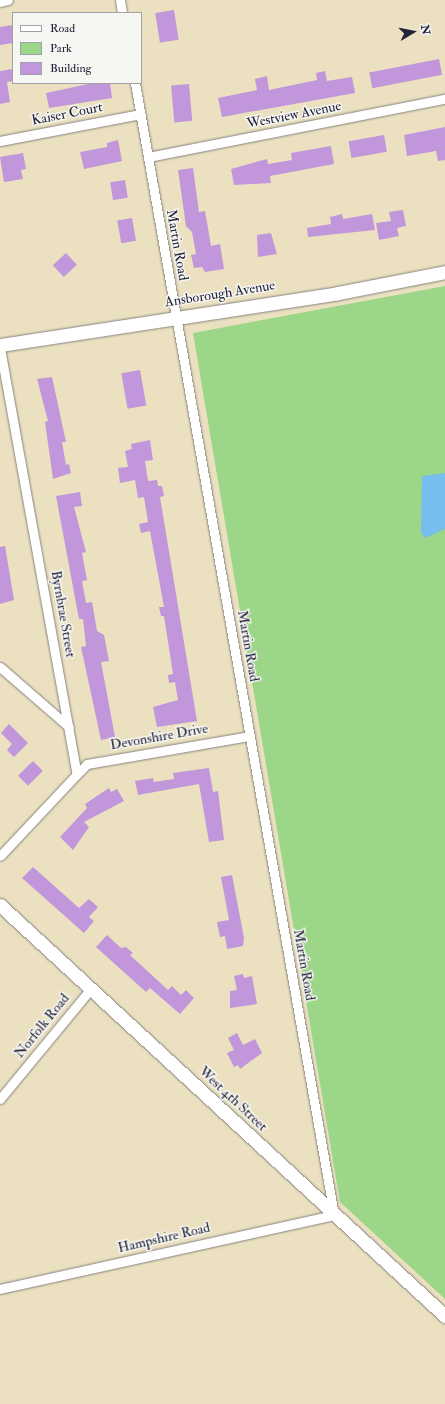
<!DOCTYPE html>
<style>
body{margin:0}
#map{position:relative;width:445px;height:1404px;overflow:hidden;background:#ebe1c1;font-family:"IM FELL Double Pica",serif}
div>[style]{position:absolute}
.green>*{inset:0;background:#9cd689}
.water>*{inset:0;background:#75beed}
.building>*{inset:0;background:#c196da;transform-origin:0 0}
.roads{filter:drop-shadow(0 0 1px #86827e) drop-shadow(0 0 1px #86827e)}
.street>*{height:9px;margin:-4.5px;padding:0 4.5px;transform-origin:4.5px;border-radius:4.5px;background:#fff}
.secondary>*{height:13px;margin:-6.5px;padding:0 6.5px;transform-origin:6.5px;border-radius:6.5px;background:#fff}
span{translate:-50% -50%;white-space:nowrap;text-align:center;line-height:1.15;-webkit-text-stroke:3px #f6f6f2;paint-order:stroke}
.street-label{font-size:14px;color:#22223b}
.legend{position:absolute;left:12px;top:12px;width:130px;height:72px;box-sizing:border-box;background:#f6f6f2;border:1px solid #a1a1a9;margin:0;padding:5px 7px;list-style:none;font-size:12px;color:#22223b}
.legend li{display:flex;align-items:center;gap:8px;height:20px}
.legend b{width:20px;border:1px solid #a1a1a9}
.north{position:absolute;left:393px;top:12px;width:40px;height:40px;-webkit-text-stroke:3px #f6f6f2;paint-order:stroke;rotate:80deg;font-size:11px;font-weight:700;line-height:16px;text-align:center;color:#22223b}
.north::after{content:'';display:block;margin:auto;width:14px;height:18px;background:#22223b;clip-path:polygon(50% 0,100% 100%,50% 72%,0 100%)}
</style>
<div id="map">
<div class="green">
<i style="clip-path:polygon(445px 286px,445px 1299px,340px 1202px,193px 333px)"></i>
</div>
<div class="water">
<i style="clip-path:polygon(445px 473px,445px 529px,425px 538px,421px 532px,422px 476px)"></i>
</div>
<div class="building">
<i style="left:174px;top:10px;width:30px;height:19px;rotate:81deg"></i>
<i style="clip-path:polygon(12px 25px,13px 43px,0 45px,0 27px)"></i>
<i style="left:439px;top:59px;width:16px;height:71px;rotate:79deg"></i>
<i style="clip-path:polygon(13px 69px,13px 81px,7px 82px,10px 102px,0 104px,0 71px)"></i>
<i style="clip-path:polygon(325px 71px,327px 81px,352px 77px,355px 93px,222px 117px,218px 98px,257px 90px,255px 79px,267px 76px,269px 90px,317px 80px,316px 73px)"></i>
<i style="clip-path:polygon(93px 83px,110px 83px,112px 98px,49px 108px,46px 93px)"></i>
<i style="left:189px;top:84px;width:37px;height:18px;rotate:85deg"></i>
<i style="clip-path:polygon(445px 127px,445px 160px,438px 161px,436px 151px,407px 156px,404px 135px)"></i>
<i style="left:384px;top:135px;width:17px;height:36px;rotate:80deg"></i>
<i style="clip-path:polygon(118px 140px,122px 161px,84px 169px,80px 152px,107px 147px,107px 143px)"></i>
<i style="clip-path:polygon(331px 146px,334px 164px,270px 176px,271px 183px,234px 185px,231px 169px,267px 159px,268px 164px,292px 160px,291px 153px)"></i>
<i style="clip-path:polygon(23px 153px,26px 169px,21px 170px,23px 179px,4px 182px,0 157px)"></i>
<i style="clip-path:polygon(193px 168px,199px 212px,205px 211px,211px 246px,220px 244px,224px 269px,205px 272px,202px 267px,194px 268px,191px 255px,196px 254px,192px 232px,186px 226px,178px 170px)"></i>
<i style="left:125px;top:180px;width:18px;height:15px;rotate:81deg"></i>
<i style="clip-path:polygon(403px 210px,406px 226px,397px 228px,399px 236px,379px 240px,376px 223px,391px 221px,389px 212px)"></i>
<i style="clip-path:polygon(342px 214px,343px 219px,372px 214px,375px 230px,308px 237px,307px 228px,331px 224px,330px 217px)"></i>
<i style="left:132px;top:218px;width:23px;height:15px;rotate:80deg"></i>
<i style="clip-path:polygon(271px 233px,277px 254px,258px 257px,257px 235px)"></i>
<i style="left:66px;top:253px;width:16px;height:18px;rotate:47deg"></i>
<i style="left:140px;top:370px;width:36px;height:19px;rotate:80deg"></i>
<i style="clip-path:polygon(52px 377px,66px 442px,62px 442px,66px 465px,69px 464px,71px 473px,53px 479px,45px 422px,48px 421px,37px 379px)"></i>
<i style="clip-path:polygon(150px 440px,153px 460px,145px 461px,148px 481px,157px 480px,158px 486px,162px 486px,164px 496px,160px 497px,197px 721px,157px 727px,153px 707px,178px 700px,175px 682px,169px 683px,168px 675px,173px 674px,164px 616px,161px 616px,159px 607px,164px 607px,150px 531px,141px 533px,139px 524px,148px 522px,144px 497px,138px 498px,135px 480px,120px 483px,118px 468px,128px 467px,125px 451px,132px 449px,131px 444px)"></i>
<i style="clip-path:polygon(80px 492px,82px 506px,74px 507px,86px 552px,82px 553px,87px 580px,82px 581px,86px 603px,92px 602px,97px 631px,104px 635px,109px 661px,101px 662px,115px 737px,101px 740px,81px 647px,86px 646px,83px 619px,79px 619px,56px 496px)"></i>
<i style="clip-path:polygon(5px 546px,14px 600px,0 604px,0 547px)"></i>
<i style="clip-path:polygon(9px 724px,28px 743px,14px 757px,7px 750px,12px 744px,1px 733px)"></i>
<i style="left:33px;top:761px;width:14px;height:21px;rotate:45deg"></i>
<i style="clip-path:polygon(209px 768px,213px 792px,218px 791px,224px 840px,209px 842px,199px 784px,138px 795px,135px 781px,153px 778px,154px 782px,174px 779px,173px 773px)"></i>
<i style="clip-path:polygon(109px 788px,111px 792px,117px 789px,124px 801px,84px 822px,89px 827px,73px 850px,60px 837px,87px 808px,85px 804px)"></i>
<i style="clip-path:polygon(33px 867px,79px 908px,89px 899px,98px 907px,89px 917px,94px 921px,84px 933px,22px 878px)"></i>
<i style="clip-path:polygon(232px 875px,244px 938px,243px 946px,227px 949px,225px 936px,220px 937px,217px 922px,229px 920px,221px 877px)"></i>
<i style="clip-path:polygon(107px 935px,121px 948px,126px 947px,133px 953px,130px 955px,168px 990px,172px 986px,181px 995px,186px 990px,194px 998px,180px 1014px,150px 988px,146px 992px,96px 947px)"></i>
<i style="clip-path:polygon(243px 974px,244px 978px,252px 976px,257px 1004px,230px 1008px,230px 991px,237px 990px,234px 976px)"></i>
<i style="clip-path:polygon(237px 1033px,243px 1045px,255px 1039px,262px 1053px,240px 1069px,238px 1065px,234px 1067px,227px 1053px,234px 1050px,228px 1038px)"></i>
</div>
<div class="roads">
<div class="street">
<i style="left:120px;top:0;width:13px;rotate:81deg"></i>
<i style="left:0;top:2px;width:8px;rotate:-14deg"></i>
<i style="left:0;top:141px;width:143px;rotate:-10.9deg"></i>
<i style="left:148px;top:157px;width:303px;rotate:-11.1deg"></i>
<i style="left:0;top:348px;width:433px;rotate:79.8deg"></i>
<i style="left:77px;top:774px;width:112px;rotate:133.2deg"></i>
<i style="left:0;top:667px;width:91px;rotate:41deg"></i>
<i style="left:77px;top:774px;width:14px;rotate:-45deg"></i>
<i style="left:87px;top:764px;width:164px;rotate:-9.8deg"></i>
<i style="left:0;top:1099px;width:141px;rotate:-50.5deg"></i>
<i style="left:0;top:1289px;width:342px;rotate:-12.5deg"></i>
<i style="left:334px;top:1215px;width:1149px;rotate:-99.97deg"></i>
</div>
<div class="secondary">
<i style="left:0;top:345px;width:342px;rotate:-8.7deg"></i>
<i style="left:338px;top:293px;width:109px;rotate:-11.1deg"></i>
<i style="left:0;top:905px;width:606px;rotate:42.73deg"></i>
</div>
</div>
<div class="street-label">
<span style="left:67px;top:114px;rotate:-11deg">Kaiser Court</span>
<span style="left:294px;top:115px;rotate:-11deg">Westview Avenue</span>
<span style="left:177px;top:245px;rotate:80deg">Martin Road</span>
<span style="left:220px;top:294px;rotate:-9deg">Ansborough Avenue</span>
<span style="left:63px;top:614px;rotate:80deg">Byrnbrae Street</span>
<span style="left:248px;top:646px;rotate:80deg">Martin Road</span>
<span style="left:159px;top:737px;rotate:-10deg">Devonshire Drive</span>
<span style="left:304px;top:965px;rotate:80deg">Martin Road</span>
<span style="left:42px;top:1026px;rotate:-51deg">Norfolk Road</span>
<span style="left:233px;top:1099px;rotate:43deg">West 4th Street</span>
<span style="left:164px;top:1238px;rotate:-13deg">Hampshire Road</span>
</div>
<ul class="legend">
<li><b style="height:5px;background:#fff"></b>Road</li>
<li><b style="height:11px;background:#9cd689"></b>Park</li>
<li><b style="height:11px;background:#c196da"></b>Building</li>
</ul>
<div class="north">N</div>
</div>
